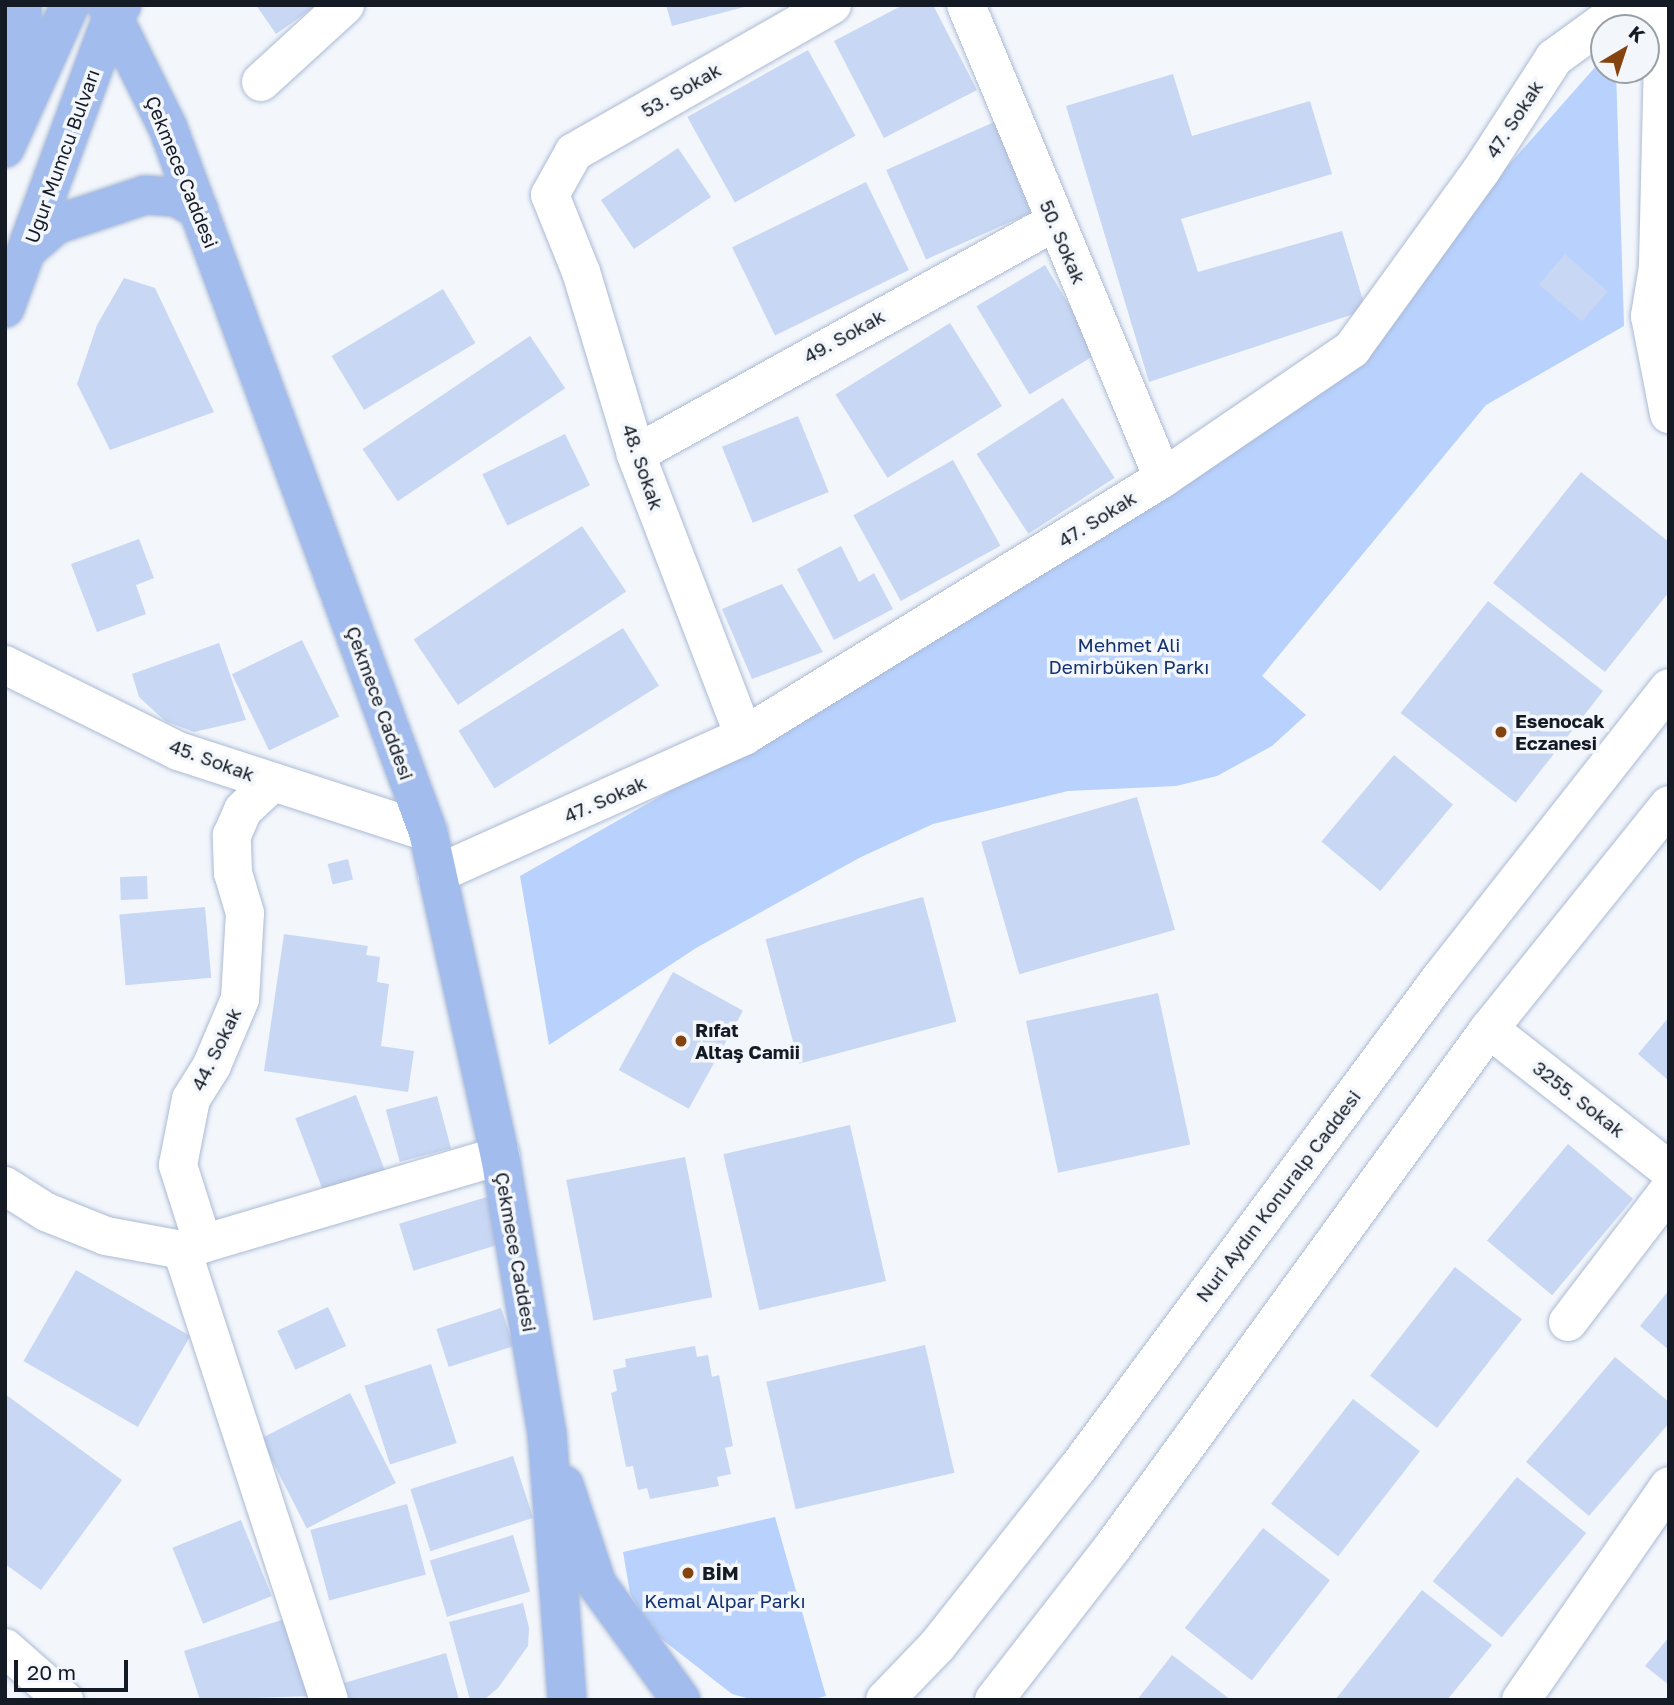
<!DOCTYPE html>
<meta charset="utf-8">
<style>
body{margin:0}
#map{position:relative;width:1674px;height:1705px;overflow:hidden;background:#f3f7fc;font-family:"Golos Text",sans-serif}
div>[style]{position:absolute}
.green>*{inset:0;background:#b8d1fd}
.building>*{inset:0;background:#c8d7f3;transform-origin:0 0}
.roads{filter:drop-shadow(0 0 2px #abbad5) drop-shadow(0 0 2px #abbad5)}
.minor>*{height:38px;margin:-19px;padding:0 19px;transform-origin:19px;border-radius:19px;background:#fff}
.major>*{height:38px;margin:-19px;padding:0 19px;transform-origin:19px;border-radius:19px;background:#a2bcee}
.dots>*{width:19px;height:19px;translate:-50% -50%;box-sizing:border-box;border:4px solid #f3f7fc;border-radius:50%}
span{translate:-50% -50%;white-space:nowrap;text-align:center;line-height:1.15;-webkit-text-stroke:7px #f3f7fc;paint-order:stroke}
.street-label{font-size:19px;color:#151b25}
.park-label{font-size:19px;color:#12316e}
.poi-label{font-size:19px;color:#151b25;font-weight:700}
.left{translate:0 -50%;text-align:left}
.frame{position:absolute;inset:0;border:7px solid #151b25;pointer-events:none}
.north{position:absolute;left:1590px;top:14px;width:70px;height:70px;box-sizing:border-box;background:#f3f7fc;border:2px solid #9a9fa6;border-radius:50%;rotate:39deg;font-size:19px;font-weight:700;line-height:28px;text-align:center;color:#151b25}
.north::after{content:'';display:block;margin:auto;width:24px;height:32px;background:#854310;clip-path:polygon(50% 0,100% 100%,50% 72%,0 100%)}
.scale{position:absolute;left:14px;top:1660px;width:114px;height:32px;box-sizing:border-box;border:4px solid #151b25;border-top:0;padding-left:9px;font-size:21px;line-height:24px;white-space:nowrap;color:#151b25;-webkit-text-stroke:5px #f3f7fc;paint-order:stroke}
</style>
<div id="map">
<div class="green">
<i style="clip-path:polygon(1604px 63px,1604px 70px,1616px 70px,1624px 326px,1486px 405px,1262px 676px,1306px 715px,1272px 746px,1217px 776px,1176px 786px,1068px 791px,933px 824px,861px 857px,696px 948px,549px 1045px,520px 876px,871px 677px,1362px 331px,1597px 65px)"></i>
<i style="clip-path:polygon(775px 1517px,826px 1696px,810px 1700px,754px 1700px,732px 1694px,650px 1630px,630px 1593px,623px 1552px)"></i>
</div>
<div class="building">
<i style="clip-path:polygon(256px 5px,317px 5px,276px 34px)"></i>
<i style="clip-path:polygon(666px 5px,747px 5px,748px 6px,672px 26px)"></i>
<i style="clip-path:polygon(903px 5px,933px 5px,977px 90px,884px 138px,834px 41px)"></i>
<i style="left:808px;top:50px;width:98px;height:138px;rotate:61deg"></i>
<i style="clip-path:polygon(1173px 74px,1192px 136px,1310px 101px,1332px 174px,1181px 219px,1198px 272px,1342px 231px,1366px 310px,1149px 382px,1066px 106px)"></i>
<i style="left:994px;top:122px;width:98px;height:118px;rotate:66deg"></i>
<i style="left:678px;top:148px;width:59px;height:93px;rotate:56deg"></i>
<i style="left:866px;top:182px;width:98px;height:149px;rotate:64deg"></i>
<i style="left:1565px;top:254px;width:57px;height:40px;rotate:41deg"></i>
<i style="left:1045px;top:265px;width:103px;height:80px;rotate:59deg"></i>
<i style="clip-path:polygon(124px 278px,155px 288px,214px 412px,110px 450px,77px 384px,97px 325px)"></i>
<i style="left:443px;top:289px;width:63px;height:130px;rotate:59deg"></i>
<i style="left:950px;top:323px;width:98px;height:135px;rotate:58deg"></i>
<i style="left:530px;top:336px;width:63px;height:202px;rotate:56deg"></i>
<i style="left:1063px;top:398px;width:95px;height:103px;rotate:57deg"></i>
<i style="left:798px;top:416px;width:82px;height:82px;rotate:68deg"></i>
<i style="left:565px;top:434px;width:57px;height:92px;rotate:64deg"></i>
<i style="left:953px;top:460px;width:98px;height:114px;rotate:61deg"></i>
<i style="clip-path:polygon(1581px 472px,1669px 542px,1669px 592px,1605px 672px,1493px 583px)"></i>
<i style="left:582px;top:526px;width:79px;height:203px;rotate:56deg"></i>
<i style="clip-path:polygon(139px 539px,154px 578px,136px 585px,146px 614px,97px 632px,71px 564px)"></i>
<i style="clip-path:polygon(841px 546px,859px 582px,874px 573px,893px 609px,834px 640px,797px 569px)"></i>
<i style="clip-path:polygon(782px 584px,823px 652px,752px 679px,722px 609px)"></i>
<i style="left:1488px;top:601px;width:146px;height:142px;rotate:38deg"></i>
<i style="left:623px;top:628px;width:68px;height:194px;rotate:58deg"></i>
<i style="left:302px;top:640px;width:85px;height:78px;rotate:64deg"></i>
<i style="clip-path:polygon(219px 643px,246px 720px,194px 732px,165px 721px,139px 697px,132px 674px)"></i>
<i style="left:1394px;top:755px;width:77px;height:113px;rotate:40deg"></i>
<i style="left:1137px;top:797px;width:138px;height:162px;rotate:74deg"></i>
<i style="left:348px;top:859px;width:21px;height:21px;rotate:76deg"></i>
<i style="left:147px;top:876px;width:23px;height:27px;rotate:88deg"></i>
<i style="left:923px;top:897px;width:129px;height:163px;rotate:75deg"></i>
<i style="left:205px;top:907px;width:71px;height:86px;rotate:85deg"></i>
<i style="clip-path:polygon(284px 934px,368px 946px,366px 955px,380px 957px,377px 982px,389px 984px,381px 1046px,414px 1051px,408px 1092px,264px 1071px)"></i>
<i style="left:673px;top:972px;width:80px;height:112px;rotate:29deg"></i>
<i style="left:1158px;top:993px;width:155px;height:135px;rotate:78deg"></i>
<i style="clip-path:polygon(1669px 1017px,1669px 1081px,1638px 1054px)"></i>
<i style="left:356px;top:1095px;width:80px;height:65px;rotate:69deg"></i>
<i style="left:437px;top:1096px;width:54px;height:53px;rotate:75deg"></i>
<i style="left:850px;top:1125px;width:160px;height:130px;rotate:77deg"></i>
<i style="left:1568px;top:1144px;width:85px;height:126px;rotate:40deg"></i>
<i style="left:685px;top:1157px;width:143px;height:121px;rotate:79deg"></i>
<i style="left:490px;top:1196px;width:49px;height:95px;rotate:73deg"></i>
<i style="left:1455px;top:1267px;width:85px;height:138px;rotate:38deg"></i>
<i style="left:76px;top:1270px;width:132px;height:105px;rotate:30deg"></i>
<i style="clip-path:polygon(1669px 1290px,1669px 1350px,1640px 1326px)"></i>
<i style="left:328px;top:1307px;width:43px;height:56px;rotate:65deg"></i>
<i style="left:501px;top:1308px;width:40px;height:68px;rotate:72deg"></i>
<i style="left:925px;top:1345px;width:131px;height:163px;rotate:77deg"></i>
<i style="clip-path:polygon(695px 1346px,697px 1357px,708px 1355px,712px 1377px,719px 1375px,733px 1446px,725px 1448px,731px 1474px,717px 1477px,719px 1486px,650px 1499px,647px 1488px,638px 1490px,633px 1466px,626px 1467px,611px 1393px,617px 1391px,613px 1370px,626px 1367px,625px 1359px)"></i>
<i style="clip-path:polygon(1615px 1357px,1669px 1402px,1669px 1423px,1589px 1516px,1526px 1462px)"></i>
<i style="left:431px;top:1364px;width:83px;height:70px;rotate:72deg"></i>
<i style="left:350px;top:1393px;width:101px;height:100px;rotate:63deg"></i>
<i style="clip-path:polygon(5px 1394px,122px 1480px,41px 1590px,5px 1564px)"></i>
<i style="left:1353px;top:1399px;width:85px;height:133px;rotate:38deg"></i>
<i style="left:513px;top:1456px;width:65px;height:108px;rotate:72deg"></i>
<i style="left:1517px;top:1477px;width:89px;height:134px;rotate:39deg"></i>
<i style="left:407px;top:1504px;width:73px;height:100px;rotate:75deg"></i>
<i style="left:241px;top:1520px;width:82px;height:74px;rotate:68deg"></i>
<i style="left:1263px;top:1528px;width:85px;height:127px;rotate:38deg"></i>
<i style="left:513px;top:1535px;width:59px;height:87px;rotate:73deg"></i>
<i style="clip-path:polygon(1422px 1590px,1492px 1645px,1447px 1700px,1335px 1700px)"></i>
<i style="clip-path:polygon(523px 1603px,529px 1628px,528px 1646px,498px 1688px,484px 1700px,470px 1700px,449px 1622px)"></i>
<i style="clip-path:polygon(288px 1618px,314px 1696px,200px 1700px,184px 1651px)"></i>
<i style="clip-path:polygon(1669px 1637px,1669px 1685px,1645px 1666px)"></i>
<i style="clip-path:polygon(446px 1653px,459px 1700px,349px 1700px,344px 1683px)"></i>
<i style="clip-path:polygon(1172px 1655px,1231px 1700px,1137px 1700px)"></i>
</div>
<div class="roads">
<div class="minor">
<i style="left:966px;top:5px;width:512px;rotate:67.39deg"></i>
<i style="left:1658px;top:5px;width:53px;rotate:84.6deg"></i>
<i style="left:1663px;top:58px;width:209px;rotate:91.4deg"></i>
<i style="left:1658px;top:267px;width:50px;rotate:99.3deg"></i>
<i style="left:1650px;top:316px;width:100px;rotate:79deg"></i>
<i style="left:261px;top:82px;width:114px;rotate:-42.5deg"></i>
<i style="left:636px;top:454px;width:478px;rotate:-29deg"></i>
<i style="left:5px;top:665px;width:193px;rotate:26.4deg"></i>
<i style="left:178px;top:751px;width:263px;rotate:18deg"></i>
<i style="left:744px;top:736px;width:302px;rotate:-111deg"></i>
<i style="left:636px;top:454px;width:190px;rotate:-106.8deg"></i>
<i style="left:581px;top:272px;width:83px;rotate:-111.9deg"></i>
<i style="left:550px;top:195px;width:49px;rotate:-60.8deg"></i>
<i style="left:574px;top:152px;width:297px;rotate:-29.7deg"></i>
<i style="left:437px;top:874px;width:337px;rotate:-24.2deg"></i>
<i style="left:744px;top:736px;width:492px;rotate:-31.6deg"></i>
<i style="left:1163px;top:478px;width:229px;rotate:-34.3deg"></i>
<i style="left:1352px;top:349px;width:220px;rotate:-54.1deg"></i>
<i style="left:1481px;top:171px;width:135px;rotate:-57.1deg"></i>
<i style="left:1554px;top:58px;width:90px;rotate:-36deg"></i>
<i style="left:1489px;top:1029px;width:229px;rotate:38.1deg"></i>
<i style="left:5px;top:1186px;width:49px;rotate:32.4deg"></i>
<i style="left:46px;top:1212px;width:65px;rotate:21.8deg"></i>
<i style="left:106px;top:1236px;width:77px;rotate:10.4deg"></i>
<i style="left:203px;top:1244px;width:83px;rotate:-107.6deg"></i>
<i style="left:178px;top:1165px;width:67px;rotate:-78.9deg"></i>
<i style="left:191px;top:1099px;width:40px;rotate:-58deg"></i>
<i style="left:212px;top:1065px;width:72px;rotate:-67deg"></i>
<i style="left:240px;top:999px;width:86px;rotate:-86.7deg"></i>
<i style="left:245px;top:913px;width:42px;rotate:-106.7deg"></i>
<i style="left:233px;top:873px;width:38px;rotate:-92deg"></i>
<i style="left:232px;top:835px;width:27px;rotate:-66deg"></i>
<i style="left:243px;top:810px;width:41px;rotate:-43deg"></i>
<i style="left:1568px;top:1322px;width:166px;rotate:-52.6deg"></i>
<i style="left:5px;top:1648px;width:79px;rotate:41.4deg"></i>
<i style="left:329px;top:1700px;width:473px;rotate:-108.1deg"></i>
<i style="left:182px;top:1250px;width:332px;rotate:-16.5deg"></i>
<i style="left:885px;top:1700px;width:75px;rotate:-46.1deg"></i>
<i style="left:937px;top:1646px;width:226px;rotate:-51.7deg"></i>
<i style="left:1077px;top:1469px;width:610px;rotate:-53.47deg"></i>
<i style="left:1440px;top:979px;width:370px;rotate:-51.8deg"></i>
<i style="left:994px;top:1700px;width:192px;rotate:-52.2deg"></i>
<i style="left:1112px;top:1548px;width:641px;rotate:-54.01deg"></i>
<i style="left:1489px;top:1029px;width:287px;rotate:-51.2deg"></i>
<i style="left:1521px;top:1700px;width:260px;rotate:-55.3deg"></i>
</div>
<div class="major">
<i style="left:22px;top:5px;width:93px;rotate:90deg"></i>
<i style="left:107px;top:5px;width:137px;rotate:63.6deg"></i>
<i style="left:168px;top:128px;width:750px;rotate:69.73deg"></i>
<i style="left:428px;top:832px;width:332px;rotate:77.5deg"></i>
<i style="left:500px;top:1156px;width:281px;rotate:80.4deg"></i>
<i style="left:547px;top:1433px;width:268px;rotate:85.7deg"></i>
<i style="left:5px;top:148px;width:157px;rotate:-65.6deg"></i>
<i style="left:29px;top:248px;width:35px;rotate:-41deg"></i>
<i style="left:55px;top:225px;width:95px;rotate:-18.4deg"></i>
<i style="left:145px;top:195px;width:31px;rotate:4deg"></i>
<i style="left:176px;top:197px;width:26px;rotate:29deg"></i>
<i style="left:5px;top:308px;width:312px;rotate:-69.8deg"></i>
<i style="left:113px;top:15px;width:13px;rotate:-48deg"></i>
<i style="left:564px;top:1485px;width:104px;rotate:71.6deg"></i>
<i style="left:597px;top:1584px;width:143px;rotate:54.1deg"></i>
</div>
</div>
<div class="dots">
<i style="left:1501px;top:732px;background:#854310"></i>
<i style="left:681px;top:1041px;background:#854310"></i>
<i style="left:688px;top:1573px;background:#854310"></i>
</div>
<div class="street-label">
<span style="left:681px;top:90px;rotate:-30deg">53. Sokak</span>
<span style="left:1514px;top:119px;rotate:-57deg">47. Sokak</span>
<span style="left:62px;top:156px;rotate:-70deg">Uğur Mumcu Bulvarı</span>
<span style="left:182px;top:172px;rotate:68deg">Çekmece Caddesi</span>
<span style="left:1063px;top:242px;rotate:67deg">50. Sokak</span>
<span style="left:844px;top:336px;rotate:-29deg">49. Sokak</span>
<span style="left:643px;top:467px;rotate:71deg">48. Sokak</span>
<span style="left:1097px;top:519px;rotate:-32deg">47. Sokak</span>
<span style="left:380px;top:703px;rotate:70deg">Çekmece Caddesi</span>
<span style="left:212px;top:760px;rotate:20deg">45. Sokak</span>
<span style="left:605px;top:799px;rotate:-24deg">47. Sokak</span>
<span style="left:216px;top:1049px;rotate:-64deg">44. Sokak</span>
<span style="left:1579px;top:1099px;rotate:38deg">3255. Sokak</span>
<span style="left:1278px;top:1196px;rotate:-53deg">Nuri Aydın Konuralp Caddesi</span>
<span style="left:516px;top:1252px;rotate:80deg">Çekmece Caddesi</span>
</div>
<div class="park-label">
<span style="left:1129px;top:656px">Mehmet Ali<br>Demirbüken Parkı</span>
<span style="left:725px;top:1601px">Kemal Alpar Parkı</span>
</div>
<div class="poi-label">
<span class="left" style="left:1515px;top:732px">Esenocak<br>Eczanesi</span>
<span class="left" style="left:695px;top:1041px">Rıfat<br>Altaş Camii</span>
<span class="left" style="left:702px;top:1573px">BİM</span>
</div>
<div class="frame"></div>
<div class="north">K</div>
<div class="scale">20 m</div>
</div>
